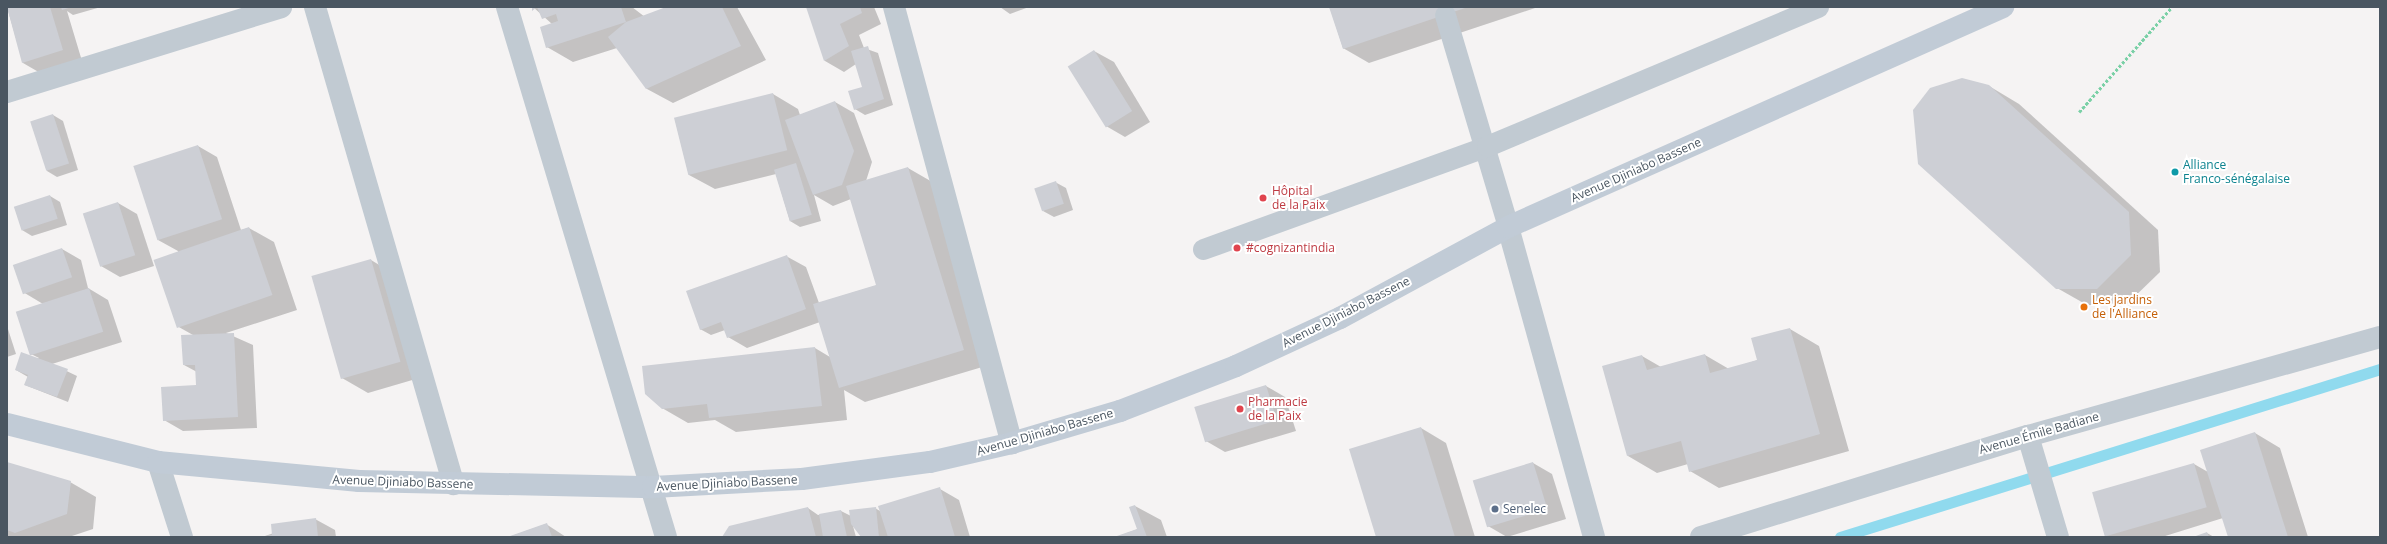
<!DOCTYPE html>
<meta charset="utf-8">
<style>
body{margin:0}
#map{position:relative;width:2387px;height:544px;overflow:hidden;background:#f5f3f3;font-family:"Open Sans",sans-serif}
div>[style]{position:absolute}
.shadow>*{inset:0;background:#0003}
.stream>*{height:11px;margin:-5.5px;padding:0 5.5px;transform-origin:5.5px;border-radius:5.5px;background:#90daee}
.building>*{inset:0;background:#cdcfd5;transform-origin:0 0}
.path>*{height:2.5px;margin-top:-1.25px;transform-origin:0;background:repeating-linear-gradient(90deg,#7ad0a6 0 3px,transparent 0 5px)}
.lane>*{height:21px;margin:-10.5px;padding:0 10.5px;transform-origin:10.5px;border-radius:10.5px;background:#c1cad2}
.street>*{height:22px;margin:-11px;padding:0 11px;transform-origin:11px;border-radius:11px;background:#c1cad2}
.secondary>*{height:22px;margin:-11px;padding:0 11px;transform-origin:11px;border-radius:11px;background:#c1cbd6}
.dots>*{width:11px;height:11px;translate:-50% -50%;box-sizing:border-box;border:2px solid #fff;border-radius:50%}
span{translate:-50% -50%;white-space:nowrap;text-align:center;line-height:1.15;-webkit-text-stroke:4px #fff;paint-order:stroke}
.culture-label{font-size:12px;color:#0d838f}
.left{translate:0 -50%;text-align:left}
.street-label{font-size:12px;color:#4a5661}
.health-label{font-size:12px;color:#be3a42}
.food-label{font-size:12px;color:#c56008}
.service-label{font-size:12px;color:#4e5e75}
.frame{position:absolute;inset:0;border:8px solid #4a5661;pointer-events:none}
</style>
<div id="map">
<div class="shadow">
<i style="clip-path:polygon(7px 7px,101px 7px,73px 15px,67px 11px,82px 61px,42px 74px,23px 63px)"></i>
<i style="clip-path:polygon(533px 7px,632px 7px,645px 17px,667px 10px,663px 7px,737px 7px,766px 60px,673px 103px,647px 89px,617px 48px,573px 62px,547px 47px,552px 24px)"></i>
<i style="clip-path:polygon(807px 7px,874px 7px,881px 24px,859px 35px,864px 48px,878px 53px,893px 105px,865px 115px,855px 109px,863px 88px,856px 64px,844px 72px,825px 61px)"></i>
<i style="clip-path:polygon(1000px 7px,1029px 7px,1010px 14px)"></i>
<i style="clip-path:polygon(1330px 7px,1538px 7px,1369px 63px,1343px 48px)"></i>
<i style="clip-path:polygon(1094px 51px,1114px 62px,1150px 122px,1125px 137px,1106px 126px)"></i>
<i style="clip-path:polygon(1989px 86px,2019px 104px,2158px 230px,2160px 272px,2126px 305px,2087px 305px,2057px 288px)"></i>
<i style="clip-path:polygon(773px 94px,798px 109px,800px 115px,835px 102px,854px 113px,872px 162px,866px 181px,908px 168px,934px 183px,989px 365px,865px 402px,844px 390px,847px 420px,736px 432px,715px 420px,688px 423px,662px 408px,643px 367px,815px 348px,830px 357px,820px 322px,747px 348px,728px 337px,725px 330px,711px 335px,700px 329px,786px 256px,806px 267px,819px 303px,878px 285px,851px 199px,833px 206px,814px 195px,821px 221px,800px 227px,790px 221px,776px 174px,715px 189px,689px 175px,675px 119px)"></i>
<i style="clip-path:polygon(53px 115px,63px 121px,78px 170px,57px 177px,47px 171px)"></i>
<i style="clip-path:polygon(198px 146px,217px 157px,241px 230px,249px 228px,274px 242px,297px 310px,226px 333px,253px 345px,257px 428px,183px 431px,164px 420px,197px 386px,197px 372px,184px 365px,193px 335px,177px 326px,178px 251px,158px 240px)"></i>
<i style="clip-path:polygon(1055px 182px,1066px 188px,1073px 210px,1054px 217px,1043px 211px)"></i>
<i style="clip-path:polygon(50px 196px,60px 202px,67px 225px,32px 236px,22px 230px)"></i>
<i style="clip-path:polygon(118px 203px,137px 214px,154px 266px,120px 277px,101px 266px)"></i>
<i style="clip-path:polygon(62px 249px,81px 260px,88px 288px,108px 300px,122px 342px,52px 364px,77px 376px,68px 402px,25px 385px,28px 377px,16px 370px,39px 358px,31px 354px,43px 304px,23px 292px)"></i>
<i style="clip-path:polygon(371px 260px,396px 275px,426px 376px,368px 393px,342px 378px)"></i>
<i style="clip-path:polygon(7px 326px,16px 354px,7px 357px)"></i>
<i style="clip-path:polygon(1790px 329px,1819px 346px,1849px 451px,1719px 488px,1690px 471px,1688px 464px,1657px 473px,1628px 456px,1642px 356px,1661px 367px,1705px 355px,1729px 369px,1758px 360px)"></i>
<i style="clip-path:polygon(1266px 386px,1285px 397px,1296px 431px,1225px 452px,1206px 441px)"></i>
<i style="clip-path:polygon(1421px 428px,1446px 443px,1475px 537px,1377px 537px)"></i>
<i style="clip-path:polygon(2255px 433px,2280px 448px,2308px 537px,2229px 537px,2223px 518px,2162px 537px,2107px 537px,2094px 495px,2194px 464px,2208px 472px)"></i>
<i style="clip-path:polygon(7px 463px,70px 482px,96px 497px,93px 529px,69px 537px,7px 537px)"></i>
<i style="clip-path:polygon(1533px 463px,1552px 474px,1566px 519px,1507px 537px,1488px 526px)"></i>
<i style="clip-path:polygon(940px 489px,959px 500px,970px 537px,863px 537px,853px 526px,856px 537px,723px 537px,808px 508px,818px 515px,841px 511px,851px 516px,875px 508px,880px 511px)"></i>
<i style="clip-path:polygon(1135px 506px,1161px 520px,1167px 537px,1116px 537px,1138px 529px)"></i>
<i style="clip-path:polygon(315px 519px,335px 530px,336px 537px,262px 537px)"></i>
<i style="clip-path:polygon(546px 524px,566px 537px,509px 537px)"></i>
<i style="clip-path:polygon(2207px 533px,2214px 537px,2195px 537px)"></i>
</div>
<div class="stream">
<i style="left:1840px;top:537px;width:566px;rotate:-17.28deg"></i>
</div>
<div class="building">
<i style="clip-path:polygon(7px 7px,50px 7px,63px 50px,22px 63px)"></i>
<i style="clip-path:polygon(61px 7px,72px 7px,62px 10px)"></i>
<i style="clip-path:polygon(532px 7px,621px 7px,626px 22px,546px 48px,540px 27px,558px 21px,556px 14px,542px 19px,537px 7px,532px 11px)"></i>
<i style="clip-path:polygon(666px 7px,722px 7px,741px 46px,646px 89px,608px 37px,626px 22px)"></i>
<i style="clip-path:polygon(806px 7px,860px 7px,862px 13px,840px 24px,849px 46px,824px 61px)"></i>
<i style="clip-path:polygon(1329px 7px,1468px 7px,1343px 49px)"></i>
<i style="clip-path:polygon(868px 46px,884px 99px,854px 110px,848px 91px,862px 87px,851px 51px)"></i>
<i style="left:1094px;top:50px;width:72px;height:31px;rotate:58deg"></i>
<i style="clip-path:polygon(1962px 78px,1989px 85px,2129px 212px,2131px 255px,2097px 289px,2056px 289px,1918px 164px,1913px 110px,1930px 88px)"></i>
<i style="left:773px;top:93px;width:59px;height:102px;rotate:76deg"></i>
<i style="clip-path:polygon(835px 101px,854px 151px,842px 185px,813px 195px,785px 120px)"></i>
<i style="left:53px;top:114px;width:52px;height:24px;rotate:72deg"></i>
<i style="left:198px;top:145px;width:78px;height:68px;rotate:72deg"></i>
<i style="left:796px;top:163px;width:54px;height:23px;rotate:73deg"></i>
<i style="clip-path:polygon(908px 167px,964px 350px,839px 388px,813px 304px,876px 285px,846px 186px)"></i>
<i style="left:1056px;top:181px;width:24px;height:23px;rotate:71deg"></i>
<i style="left:50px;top:195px;width:25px;height:38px;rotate:72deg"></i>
<i style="left:118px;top:202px;width:56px;height:37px;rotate:72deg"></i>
<i style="left:249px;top:227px;width:72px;height:101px;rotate:71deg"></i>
<i style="left:62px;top:248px;width:31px;height:52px;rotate:71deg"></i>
<i style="clip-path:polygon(787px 255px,806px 309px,727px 338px,721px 322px,700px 330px,686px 291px)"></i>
<i style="left:371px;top:259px;width:107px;height:62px;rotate:74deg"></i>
<i style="left:89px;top:288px;width:46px;height:77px;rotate:72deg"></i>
<i style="clip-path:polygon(1790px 328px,1820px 434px,1689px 472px,1681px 441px,1627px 456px,1602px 366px,1642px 355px,1647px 370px,1705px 354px,1710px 373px,1757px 360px,1751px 338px)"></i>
<i style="clip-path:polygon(234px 333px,238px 417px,163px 421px,161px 387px,196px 385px,195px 365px,183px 365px,181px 335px)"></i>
<i style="clip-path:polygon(815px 347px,822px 406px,709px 418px,707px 404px,662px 409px,645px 394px,642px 366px)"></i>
<i style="clip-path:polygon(21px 352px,68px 369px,57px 397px,24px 385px,28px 375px,15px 370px)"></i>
<i style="left:1266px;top:385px;width:37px;height:75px;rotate:73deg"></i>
<i style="clip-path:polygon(1421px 427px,1455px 537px,1376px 537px,1349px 449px)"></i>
<i style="clip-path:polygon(2255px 432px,2288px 537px,2228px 537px,2200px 450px)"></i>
<i style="clip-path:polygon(7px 462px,71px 481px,67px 514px,15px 533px,7px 530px)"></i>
<i style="left:1533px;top:462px;width:49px;height:63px;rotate:73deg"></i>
<i style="left:2194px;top:463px;width:46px;height:106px;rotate:74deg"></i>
<i style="clip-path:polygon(940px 487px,955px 537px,888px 537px,878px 506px)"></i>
<i style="clip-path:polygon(1135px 505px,1147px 537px,1114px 537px,1137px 529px,1129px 507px)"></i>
<i style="clip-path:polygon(808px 507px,816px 537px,722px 537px,729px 526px)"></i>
<i style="clip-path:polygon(876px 507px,879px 537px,861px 537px,851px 524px,849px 510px)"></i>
<i style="clip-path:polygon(841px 510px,847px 537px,823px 537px,819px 514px)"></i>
<i style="clip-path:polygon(316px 518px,318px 537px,261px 537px,272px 535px,271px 524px)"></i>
<i style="clip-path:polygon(547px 523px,552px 537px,507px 537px)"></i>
<i style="clip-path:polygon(2207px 532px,2209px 537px,2193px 537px)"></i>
</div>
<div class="path">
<i style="left:2079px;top:112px;width:140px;rotate:-48.5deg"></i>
</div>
<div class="lane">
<i style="left:1445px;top:15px;width:221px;rotate:73.4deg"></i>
<i style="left:1203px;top:249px;width:302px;rotate:-19.9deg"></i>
<i style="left:1487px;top:146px;width:359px;rotate:-22.8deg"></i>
</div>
<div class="street">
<i style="left:315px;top:7px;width:497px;rotate:73.8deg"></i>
<i style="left:507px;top:7px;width:553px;rotate:73.3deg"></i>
<i style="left:894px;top:7px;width:452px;rotate:74.9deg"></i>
<i style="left:7px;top:92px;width:287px;rotate:-17.2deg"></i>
<i style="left:1508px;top:227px;width:322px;rotate:74.5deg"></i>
<i style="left:2028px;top:436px;width:105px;rotate:73.5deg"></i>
<i style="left:158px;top:462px;width:79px;rotate:72.3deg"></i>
<i style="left:1701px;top:537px;width:342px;rotate:-17.2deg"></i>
<i style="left:2028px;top:436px;width:366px;rotate:-15.7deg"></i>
</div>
<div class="secondary">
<i style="left:7px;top:424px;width:156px;rotate:14.1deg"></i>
<i style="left:158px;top:462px;width:202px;rotate:5.4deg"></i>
<i style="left:359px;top:481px;width:294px;rotate:1.2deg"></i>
<i style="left:653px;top:487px;width:149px;rotate:-3.1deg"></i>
<i style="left:802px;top:479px;width:129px;rotate:-7.6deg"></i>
<i style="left:930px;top:462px;width:84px;rotate:-13deg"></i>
<i style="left:1012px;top:443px;width:113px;rotate:-16.5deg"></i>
<i style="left:1120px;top:411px;width:124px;rotate:-21.2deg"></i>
<i style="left:1236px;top:366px;width:115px;rotate:-24.8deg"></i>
<i style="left:1340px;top:318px;width:191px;rotate:-28.4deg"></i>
<i style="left:1508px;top:227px;width:542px;rotate:-23.96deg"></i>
</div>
<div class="dots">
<i style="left:2175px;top:172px;background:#0f9aa8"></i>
<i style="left:1263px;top:198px;background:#e0444e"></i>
<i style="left:1237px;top:248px;background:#e0444e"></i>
<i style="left:2084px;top:307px;background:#e8710a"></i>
<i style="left:1240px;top:409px;background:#e0444e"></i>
<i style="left:1495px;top:509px;background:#5c6f8a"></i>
</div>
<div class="culture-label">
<span class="left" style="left:2183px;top:172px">Alliance<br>Franco-sénégalaise</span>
</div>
<div class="street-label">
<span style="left:1636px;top:170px;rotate:-24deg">Avenue Djiniabo Bassene</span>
<span style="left:1346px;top:312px;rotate:-27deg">Avenue Djiniabo Bassene</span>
<span style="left:1045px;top:432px;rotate:-16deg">Avenue Djiniabo Bassene</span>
<span style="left:2039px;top:433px;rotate:-16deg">Avenue Émile Badiane</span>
<span style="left:403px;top:482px;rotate:2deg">Avenue Djiniabo Bassene</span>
<span style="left:727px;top:483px;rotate:-3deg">Avenue Djiniabo Bassene</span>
</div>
<div class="health-label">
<span class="left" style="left:1272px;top:198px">Hôpital<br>de la Paix</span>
<span class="left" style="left:1246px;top:248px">#cognizantindia</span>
<span class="left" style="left:1248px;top:409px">Pharmacie<br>de la Paix</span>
</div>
<div class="food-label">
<span class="left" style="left:2092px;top:307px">Les jardins<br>de l'Alliance</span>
</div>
<div class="service-label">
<span class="left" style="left:1503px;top:509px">Senelec</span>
</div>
<div class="frame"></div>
</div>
